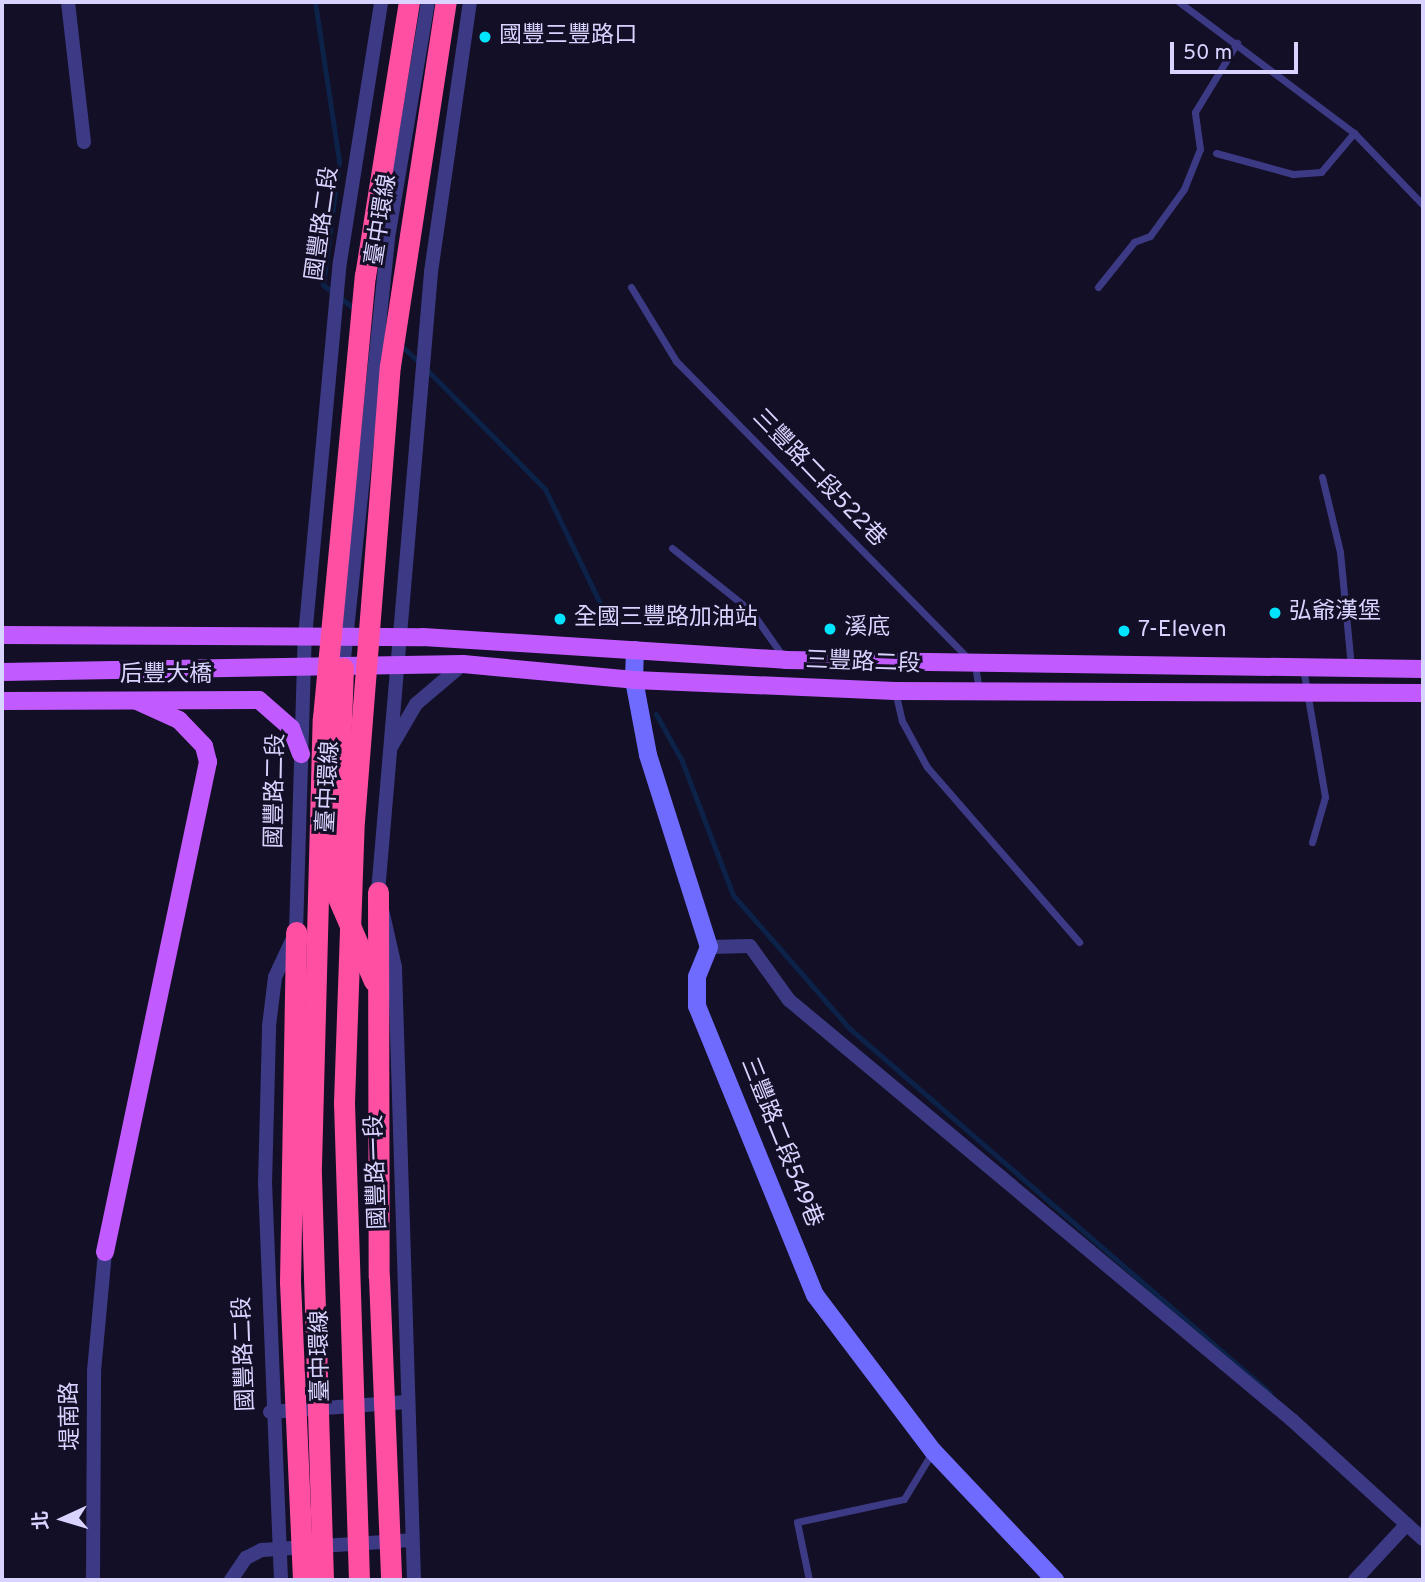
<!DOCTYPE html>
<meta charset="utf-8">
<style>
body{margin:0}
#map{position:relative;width:1425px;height:1582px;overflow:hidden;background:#130f26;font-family:Overpass,"Noto Sans TC",sans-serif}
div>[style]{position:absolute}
.stream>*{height:5px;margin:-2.5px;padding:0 2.5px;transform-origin:2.5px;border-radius:2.5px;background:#0c2248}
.lane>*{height:7px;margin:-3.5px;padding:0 3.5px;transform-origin:3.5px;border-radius:3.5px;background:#3d3a85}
.street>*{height:14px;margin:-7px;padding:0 7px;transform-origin:7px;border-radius:7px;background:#3d3a85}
.secondary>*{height:18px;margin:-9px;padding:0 9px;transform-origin:9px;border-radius:9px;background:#6f6bff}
.primary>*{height:18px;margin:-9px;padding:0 9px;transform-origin:9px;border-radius:9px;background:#c25bff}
.highway>*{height:21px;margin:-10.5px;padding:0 10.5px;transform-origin:10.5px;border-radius:10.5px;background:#ff4fa3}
.highway-bridge>*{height:21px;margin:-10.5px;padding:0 10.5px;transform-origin:10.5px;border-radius:10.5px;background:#ff4fa3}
.dots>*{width:19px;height:19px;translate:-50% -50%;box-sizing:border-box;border:4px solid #130f26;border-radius:50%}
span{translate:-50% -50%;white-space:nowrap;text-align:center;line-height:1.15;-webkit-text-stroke:6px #130f26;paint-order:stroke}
.poi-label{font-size:23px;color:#d9d4ff}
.left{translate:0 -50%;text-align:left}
.street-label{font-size:23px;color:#d9d4ff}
.frame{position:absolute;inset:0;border:4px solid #d9d4ff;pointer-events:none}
.north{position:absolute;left:28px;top:1484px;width:70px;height:70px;-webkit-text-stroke:5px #130f26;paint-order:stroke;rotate:266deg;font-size:19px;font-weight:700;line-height:28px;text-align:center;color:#d9d4ff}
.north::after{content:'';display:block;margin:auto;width:24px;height:32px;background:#d9d4ff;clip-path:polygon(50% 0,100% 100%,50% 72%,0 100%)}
.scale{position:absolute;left:1170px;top:42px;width:128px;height:32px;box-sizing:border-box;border:4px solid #d9d4ff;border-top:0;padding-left:9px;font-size:21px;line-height:24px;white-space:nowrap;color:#d9d4ff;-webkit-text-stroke:5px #130f26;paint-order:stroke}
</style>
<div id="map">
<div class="stream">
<i style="left:315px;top:2px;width:160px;rotate:81.4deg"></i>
<i style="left:339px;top:160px;width:126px;rotate:97.3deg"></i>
<i style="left:323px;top:285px;width:40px;rotate:37deg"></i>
<i style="left:398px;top:343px;width:28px;rotate:42deg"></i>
<i style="left:426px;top:369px;width:169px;rotate:45.2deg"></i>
<i style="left:545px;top:489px;width:143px;rotate:64.3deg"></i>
<i style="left:656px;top:714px;width:54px;rotate:61deg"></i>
<i style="left:682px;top:761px;width:143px;rotate:69.2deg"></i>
<i style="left:733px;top:895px;width:176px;rotate:48.9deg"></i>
<i style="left:849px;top:1028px;width:557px;rotate:40.92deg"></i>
</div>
<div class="lane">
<i style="left:1179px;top:2px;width:219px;rotate:36.8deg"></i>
<i style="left:1354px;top:133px;width:100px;rotate:46.2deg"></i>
<i style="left:1216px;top:153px;width:80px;rotate:15.3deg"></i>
<i style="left:1293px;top:174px;width:28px;rotate:-4deg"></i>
<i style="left:1321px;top:172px;width:51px;rotate:-49.8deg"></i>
<i style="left:631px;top:287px;width:87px;rotate:58.7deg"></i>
<i style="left:676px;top:361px;width:426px;rotate:45.5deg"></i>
<i style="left:975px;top:665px;width:26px;rotate:81deg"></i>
<i style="left:1098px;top:287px;width:58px;rotate:-51.3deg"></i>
<i style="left:1134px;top:242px;width:17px;rotate:-21deg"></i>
<i style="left:1150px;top:236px;width:58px;rotate:-54.1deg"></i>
<i style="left:1184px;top:189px;width:43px;rotate:-68.2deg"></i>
<i style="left:1200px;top:149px;width:37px;rotate:-98deg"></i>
<i style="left:1195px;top:112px;width:81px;rotate:-58.7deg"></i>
<i style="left:1322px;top:477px;width:77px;rotate:76.5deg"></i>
<i style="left:1340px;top:552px;width:116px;rotate:84.5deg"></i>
<i style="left:672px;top:548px;width:101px;rotate:38.6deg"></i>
<i style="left:751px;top:611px;width:59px;rotate:54.7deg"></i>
<i style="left:1303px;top:668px;width:131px;rotate:80.3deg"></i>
<i style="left:1325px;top:797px;width:47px;rotate:106.1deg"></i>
<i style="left:895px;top:691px;width:31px;rotate:77deg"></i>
<i style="left:902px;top:721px;width:52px;rotate:61.5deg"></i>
<i style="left:927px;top:767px;width:232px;rotate:49deg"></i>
<i style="left:809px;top:1580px;width:59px;rotate:-101.7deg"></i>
<i style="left:797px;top:1522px;width:109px;rotate:-12.1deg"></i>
<i style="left:904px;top:1499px;width:56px;rotate:-58.9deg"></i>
</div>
<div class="street">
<i style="left:68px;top:2px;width:141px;rotate:83.5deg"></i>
<i style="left:343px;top:668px;width:432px;rotate:-84deg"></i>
<i style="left:388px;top:238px;width:239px;rotate:-80.4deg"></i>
<i style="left:391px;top:747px;width:50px;rotate:-59.8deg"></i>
<i style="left:416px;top:704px;width:62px;rotate:-40.4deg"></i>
<i style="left:709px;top:947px;width:41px;rotate:-1.4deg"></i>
<i style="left:750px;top:946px;width:67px;rotate:54.2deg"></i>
<i style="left:789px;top:1000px;width:655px;rotate:39.86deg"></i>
<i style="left:1292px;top:1420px;width:177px;rotate:42.3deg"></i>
<i style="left:270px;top:1412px;width:137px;rotate:-4.2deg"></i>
<i style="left:93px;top:1580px;width:209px;rotate:-89.7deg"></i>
<i style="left:94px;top:1371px;width:120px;rotate:-84.7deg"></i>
<i style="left:231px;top:1580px;width:27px;rotate:-56deg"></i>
<i style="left:246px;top:1558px;width:18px;rotate:-27deg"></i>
<i style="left:262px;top:1550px;width:149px;rotate:-3.8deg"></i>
<i style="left:281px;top:1580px;width:396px;rotate:-92.3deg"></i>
<i style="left:265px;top:1184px;width:158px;rotate:-88.5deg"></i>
<i style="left:269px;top:1026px;width:49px;rotate:-83deg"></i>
<i style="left:275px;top:977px;width:50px;rotate:-65deg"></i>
<i style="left:296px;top:932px;width:295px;rotate:-88.3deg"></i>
<i style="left:305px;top:637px;width:377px;rotate:-84.7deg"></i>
<i style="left:340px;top:262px;width:263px;rotate:-81deg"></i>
<i style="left:414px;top:1580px;width:613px;rotate:-91.78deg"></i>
<i style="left:395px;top:967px;width:77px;rotate:-102.8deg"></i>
<i style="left:378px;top:892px;width:622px;rotate:-85.11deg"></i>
<i style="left:431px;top:272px;width:273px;rotate:-81.8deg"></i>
<i style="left:1355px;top:1580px;width:76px;rotate:-47.1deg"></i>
</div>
<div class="secondary">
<i style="left:635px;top:650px;width:30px;rotate:92deg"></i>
<i style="left:634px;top:680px;width:76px;rotate:79.4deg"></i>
<i style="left:648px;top:755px;width:201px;rotate:72.4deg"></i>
<i style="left:709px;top:947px;width:32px;rotate:112deg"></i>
<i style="left:697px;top:977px;width:29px;rotate:90deg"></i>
<i style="left:697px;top:1006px;width:312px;rotate:67.8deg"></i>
<i style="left:815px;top:1295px;width:196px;rotate:52.9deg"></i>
<i style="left:933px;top:1451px;width:178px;rotate:46.6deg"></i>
</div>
<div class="primary">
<i style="left:2px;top:635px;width:421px;rotate:0.3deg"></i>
<i style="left:423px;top:637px;width:363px;rotate:3.6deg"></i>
<i style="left:785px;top:660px;width:638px;rotate:0.81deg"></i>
<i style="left:2px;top:672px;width:461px;rotate:-1deg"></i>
<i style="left:463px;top:664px;width:172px;rotate:5.3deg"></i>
<i style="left:634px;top:680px;width:261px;rotate:2.4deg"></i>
<i style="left:895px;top:691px;width:528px;rotate:0.22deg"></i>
<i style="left:2px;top:701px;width:257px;rotate:-0.2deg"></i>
<i style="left:259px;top:700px;width:43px;rotate:41.2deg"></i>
<i style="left:291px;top:728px;width:28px;rotate:69deg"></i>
<i style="left:105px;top:1252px;width:501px;rotate:-78.13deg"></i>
<i style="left:208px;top:762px;width:16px;rotate:-104deg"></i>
<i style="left:204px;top:746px;width:36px;rotate:-134deg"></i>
<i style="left:179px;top:720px;width:46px;rotate:-155.7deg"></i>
</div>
<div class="highway">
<i style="left:343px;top:668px;width:223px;rotate:92.1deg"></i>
<i style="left:335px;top:891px;width:98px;rotate:66.6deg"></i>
<i style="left:378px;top:892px;width:385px;rotate:89.9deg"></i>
<i style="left:290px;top:1282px;width:350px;rotate:-89deg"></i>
</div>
<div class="highway-bridge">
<i style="left:379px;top:1277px;width:303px;rotate:87.7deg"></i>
<i style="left:290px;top:1282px;width:298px;rotate:87.5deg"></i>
<i style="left:323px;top:1580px;width:415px;rotate:-91.7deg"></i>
<i style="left:311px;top:1165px;width:447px;rotate:-88.5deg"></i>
<i style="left:323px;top:718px;width:444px;rotate:-84.6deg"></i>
<i style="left:365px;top:276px;width:278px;rotate:-80.9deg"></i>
<i style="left:359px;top:1580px;width:478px;rotate:-91.8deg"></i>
<i style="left:344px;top:1102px;width:281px;rotate:-88deg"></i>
<i style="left:354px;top:821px;width:456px;rotate:-85.5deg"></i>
<i style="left:390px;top:366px;width:368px;rotate:-81.3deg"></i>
</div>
<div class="dots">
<i style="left:485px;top:37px;background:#00e5ff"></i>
<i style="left:1275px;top:613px;background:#00e5ff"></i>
<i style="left:560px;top:619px;background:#00e5ff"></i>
<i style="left:830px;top:629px;background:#00e5ff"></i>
<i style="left:1124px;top:631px;background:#00e5ff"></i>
</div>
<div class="poi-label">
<span class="left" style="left:499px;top:37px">國豐三豐路口</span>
<span class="left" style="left:1289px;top:613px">弘爺漢堡</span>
<span class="left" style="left:574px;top:619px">全國三豐路加油站</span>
<span class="left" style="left:844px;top:629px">溪底</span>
<span class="left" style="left:1138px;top:631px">7-Eleven</span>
</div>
<div class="street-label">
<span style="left:383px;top:220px;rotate:-81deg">臺中環線</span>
<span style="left:324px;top:224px;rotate:-82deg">國豐路二段</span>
<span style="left:818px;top:479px;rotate:46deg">三豐路二段522巷</span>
<span style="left:863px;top:664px;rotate:2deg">三豐路二段</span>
<span style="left:166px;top:676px">后豐大橋</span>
<span style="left:330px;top:787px;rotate:-87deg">臺中環線</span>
<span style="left:277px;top:791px;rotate:-89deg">國豐路二段</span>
<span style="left:780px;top:1143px;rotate:68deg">三豐路二段549巷</span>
<span style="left:378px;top:1172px;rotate:-92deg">國豐路一段</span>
<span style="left:246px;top:1354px;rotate:-92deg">國豐路二段</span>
<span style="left:322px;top:1356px;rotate:-91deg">臺中環線</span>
<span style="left:72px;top:1416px;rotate:-91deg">堤南路</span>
</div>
<div class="frame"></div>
<div class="north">北</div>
<div class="scale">50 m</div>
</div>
